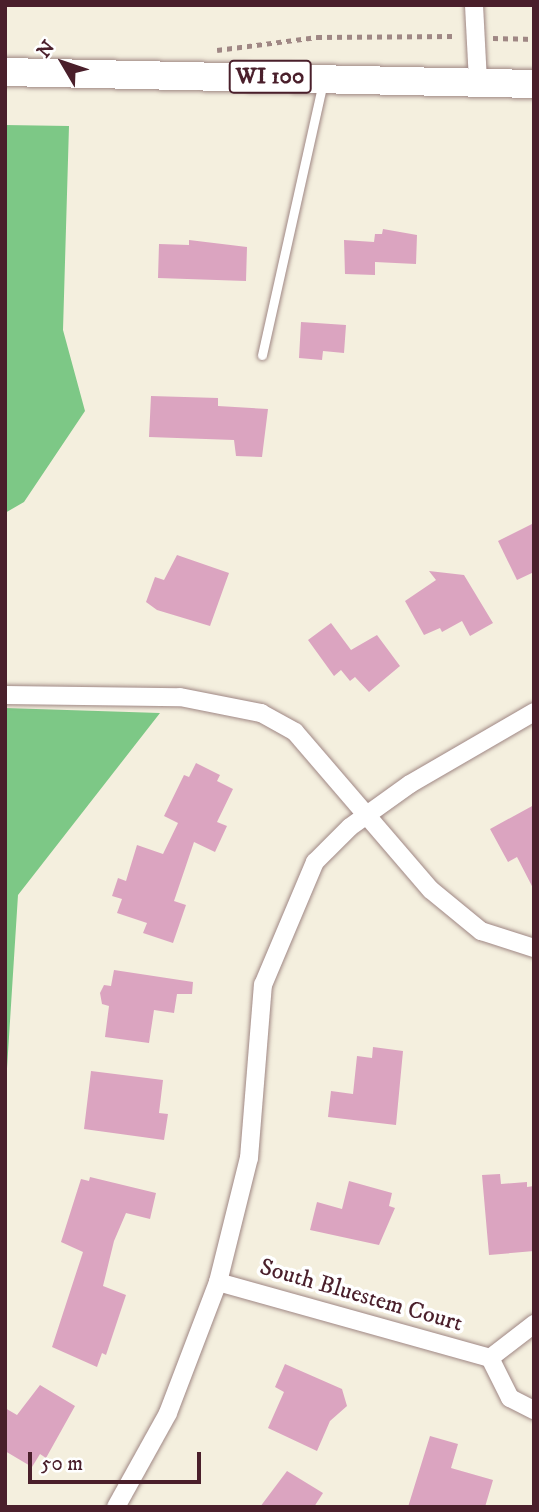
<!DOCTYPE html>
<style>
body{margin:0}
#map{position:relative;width:539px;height:1512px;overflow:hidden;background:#f4efde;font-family:"IM FELL DW Pica",serif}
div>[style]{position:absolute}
.green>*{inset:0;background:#7dc886}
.building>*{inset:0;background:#dba4c0}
.path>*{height:4.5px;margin-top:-2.25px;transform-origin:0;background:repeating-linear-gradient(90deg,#9f8784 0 5px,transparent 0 10px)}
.roads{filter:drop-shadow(0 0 2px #9f8784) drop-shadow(0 0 2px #9f8784)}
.lane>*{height:9px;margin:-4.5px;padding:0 4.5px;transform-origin:4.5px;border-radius:4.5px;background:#fff}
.street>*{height:18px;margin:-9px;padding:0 9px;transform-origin:9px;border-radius:9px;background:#fff}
.primary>*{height:28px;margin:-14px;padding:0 14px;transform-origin:14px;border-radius:14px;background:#fff}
span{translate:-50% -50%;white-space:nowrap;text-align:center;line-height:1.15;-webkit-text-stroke:7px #fff;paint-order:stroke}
.shield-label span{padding:2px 5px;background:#fff;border:2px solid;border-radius:5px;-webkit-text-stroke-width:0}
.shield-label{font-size:23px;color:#4a1f2b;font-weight:700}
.street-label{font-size:24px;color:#4a1f2b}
.frame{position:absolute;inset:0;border:7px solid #4a1f2b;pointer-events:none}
.north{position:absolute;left:28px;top:28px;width:70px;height:70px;-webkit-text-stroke:5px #fff;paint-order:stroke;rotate:309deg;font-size:19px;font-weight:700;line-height:28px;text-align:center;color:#4a1f2b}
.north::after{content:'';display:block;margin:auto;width:24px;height:32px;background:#4a1f2b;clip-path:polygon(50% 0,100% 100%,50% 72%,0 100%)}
.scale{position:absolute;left:28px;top:1452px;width:173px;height:32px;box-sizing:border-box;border:4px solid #4a1f2b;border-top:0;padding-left:9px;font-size:21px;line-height:24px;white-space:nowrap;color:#4a1f2b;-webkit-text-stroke:5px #fff;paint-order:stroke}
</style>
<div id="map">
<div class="green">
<i style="clip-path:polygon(5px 125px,69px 126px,63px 330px,85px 411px,24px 502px,5px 513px)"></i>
<i style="clip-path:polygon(5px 708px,160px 713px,18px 895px,5px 1100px)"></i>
</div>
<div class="building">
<i style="clip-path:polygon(383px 229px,417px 235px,416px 264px,375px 262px,375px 275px,345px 274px,344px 240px,374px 242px,375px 234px,382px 234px)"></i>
<i style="clip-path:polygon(189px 240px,247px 247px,246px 281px,158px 278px,159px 244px,189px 245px)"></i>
<i style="clip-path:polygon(301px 322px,346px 325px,344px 353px,323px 351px,322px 360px,299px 358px)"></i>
<i style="clip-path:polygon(151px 396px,218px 398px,218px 406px,268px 409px,262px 457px,236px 456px,234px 440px,149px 437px)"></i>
<i style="clip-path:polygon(534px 523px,534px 572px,517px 580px,498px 541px)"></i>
<i style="clip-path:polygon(177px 555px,229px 573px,210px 626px,157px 610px,146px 602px,155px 577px,164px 580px)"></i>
<i style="clip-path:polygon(429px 571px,464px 575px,493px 623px,470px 636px,462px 621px,442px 632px,440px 628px,424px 635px,405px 601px,436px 580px)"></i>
<i style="clip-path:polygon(331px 623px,351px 650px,377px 635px,400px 666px,369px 692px,355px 677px,350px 681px,341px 670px,334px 676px,308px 640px)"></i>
<i style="clip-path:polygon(196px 763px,220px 775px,217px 781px,233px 789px,217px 822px,227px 826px,215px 852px,194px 842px,174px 901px,186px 905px,173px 943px,143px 933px,147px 923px,117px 913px,122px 899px,112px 896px,118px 878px,126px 881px,137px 845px,163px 854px,178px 823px,164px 816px,184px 775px,189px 777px)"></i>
<i style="clip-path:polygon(534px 805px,534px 890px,517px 857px,508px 862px,490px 829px)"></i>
<i style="clip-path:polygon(114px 970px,193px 982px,192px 994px,177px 994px,174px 1013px,154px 1010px,149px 1043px,105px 1037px,109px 1006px,102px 1004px,100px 993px,104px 985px,111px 986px)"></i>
<i style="clip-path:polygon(373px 1047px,403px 1051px,396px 1125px,328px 1117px,331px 1091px,353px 1094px,357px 1056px,372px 1058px)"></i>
<i style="clip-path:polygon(91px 1071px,163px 1080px,159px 1113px,168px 1114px,164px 1140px,84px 1129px)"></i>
<i style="clip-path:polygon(500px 1174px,501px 1184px,527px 1182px,527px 1187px,534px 1186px,534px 1251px,489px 1255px,482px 1175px)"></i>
<i style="clip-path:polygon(90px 1177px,156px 1193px,150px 1219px,126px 1213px,114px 1241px,103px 1286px,126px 1295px,106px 1355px,102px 1353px,97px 1367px,52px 1347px,83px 1252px,61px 1242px,81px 1179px,89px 1181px)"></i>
<i style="clip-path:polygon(349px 1181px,392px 1193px,389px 1206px,395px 1208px,379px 1245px,310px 1230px,317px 1202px,342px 1209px)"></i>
<i style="clip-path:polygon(285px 1364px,342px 1389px,347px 1406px,330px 1421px,317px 1451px,268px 1428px,284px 1392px,275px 1387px)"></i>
<i style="clip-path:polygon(40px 1385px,75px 1406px,46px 1458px,40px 1454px,32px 1467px,5px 1451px,5px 1408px,17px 1415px)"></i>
<i style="clip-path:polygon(430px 1436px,458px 1444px,451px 1468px,493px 1480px,485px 1507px,408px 1507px)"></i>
<i style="clip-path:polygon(287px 1471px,323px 1493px,314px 1507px,260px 1507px)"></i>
</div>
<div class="path">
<i style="left:493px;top:38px;width:41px;rotate:1.4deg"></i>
<i style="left:217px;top:50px;width:101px;rotate:-7.4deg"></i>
<i style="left:317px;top:37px;width:139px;rotate:-0.4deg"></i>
</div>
<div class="roads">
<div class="lane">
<i style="left:262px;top:355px;width:279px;rotate:-77.4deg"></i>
</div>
<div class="street">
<i style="left:474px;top:5px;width:76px;rotate:87deg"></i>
<i style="left:5px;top:695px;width:175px;rotate:0.7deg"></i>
<i style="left:180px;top:697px;width:83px;rotate:11.2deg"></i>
<i style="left:261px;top:713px;width:39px;rotate:29deg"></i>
<i style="left:295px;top:732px;width:208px;rotate:49.3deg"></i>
<i style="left:431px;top:890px;width:65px;rotate:39.4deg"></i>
<i style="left:481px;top:931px;width:56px;rotate:17.8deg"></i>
<i style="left:218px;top:1282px;width:282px;rotate:15.6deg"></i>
<i style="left:490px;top:1358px;width:45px;rotate:63.4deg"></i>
<i style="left:510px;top:1398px;width:27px;rotate:27deg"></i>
<i style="left:490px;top:1358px;width:56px;rotate:-37.7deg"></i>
<i style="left:116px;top:1507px;width:107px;rotate:-61deg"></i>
<i style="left:168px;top:1413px;width:140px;rotate:-69.1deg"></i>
<i style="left:218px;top:1282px;width:128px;rotate:-76deg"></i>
<i style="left:249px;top:1158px;width:174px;rotate:-85.4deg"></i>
<i style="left:263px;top:985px;width:134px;rotate:-67.1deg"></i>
<i style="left:315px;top:862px;width:49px;rotate:-45deg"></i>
<i style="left:350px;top:827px;width:74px;rotate:-35.6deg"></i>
<i style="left:410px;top:784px;width:143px;rotate:-30.1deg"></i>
</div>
<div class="primary">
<i style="left:5px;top:72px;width:529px;rotate:1.3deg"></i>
</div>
</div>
<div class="shield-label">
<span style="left:270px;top:77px">WI 100</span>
</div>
<div class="street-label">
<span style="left:361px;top:1296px;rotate:16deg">South Bluestem Court</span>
</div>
<div class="frame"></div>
<div class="north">N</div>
<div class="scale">50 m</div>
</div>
